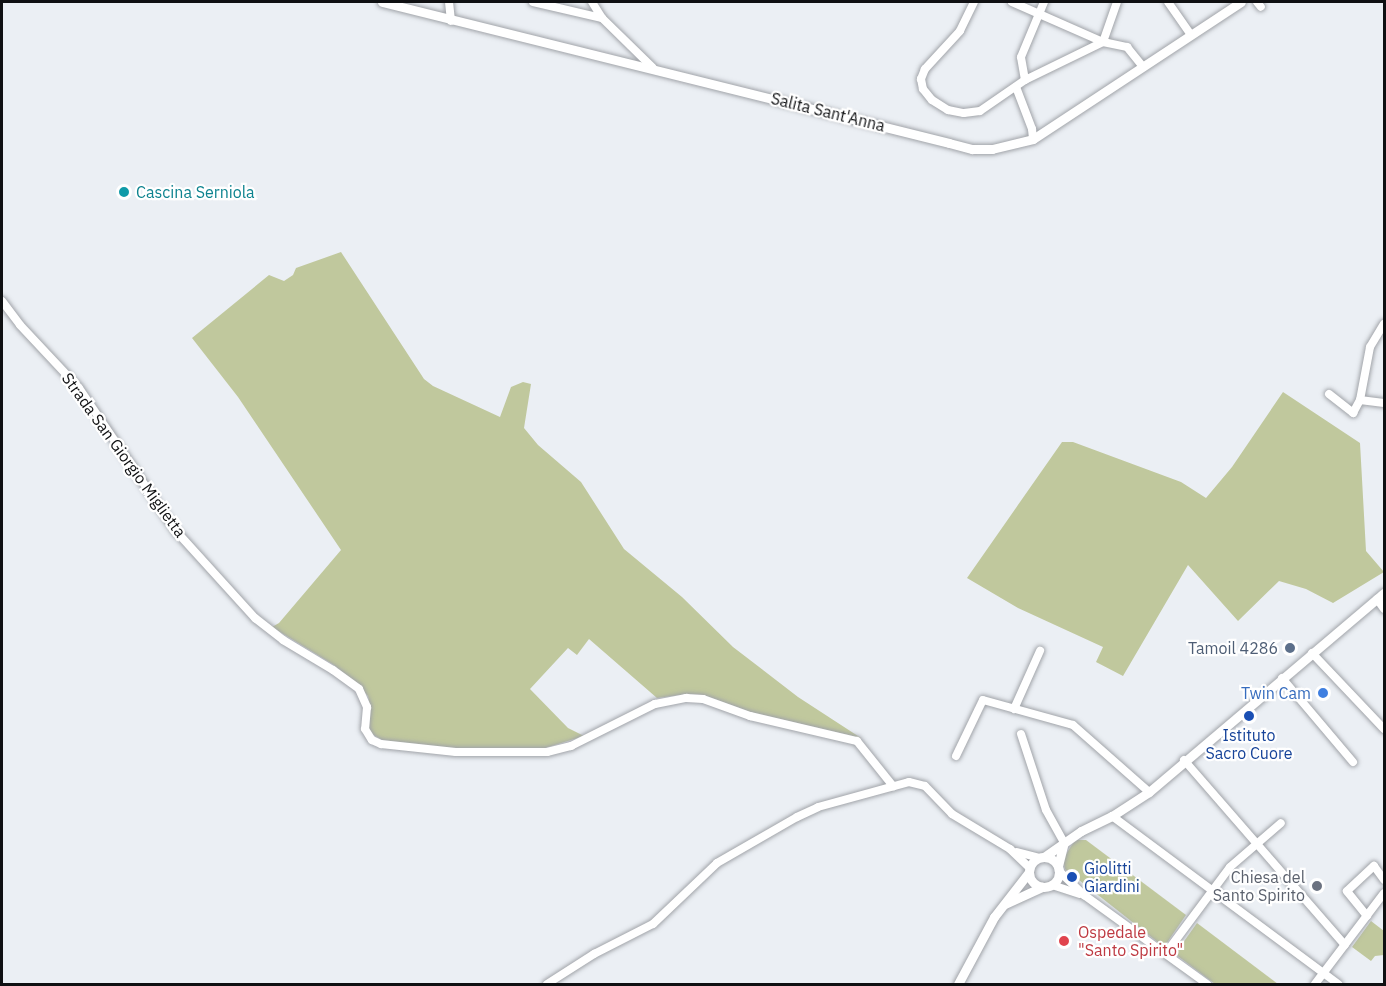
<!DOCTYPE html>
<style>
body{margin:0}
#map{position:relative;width:1386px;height:986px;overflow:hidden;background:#ebeff4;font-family:"IBM Plex Sans",sans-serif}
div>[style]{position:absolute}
.green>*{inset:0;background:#c0c89d}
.roads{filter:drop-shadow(0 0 2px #a1a4a9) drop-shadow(0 0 2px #a1a4a9)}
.minor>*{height:8px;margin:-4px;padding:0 4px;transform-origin:4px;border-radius:4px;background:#fff}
.tertiary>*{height:9px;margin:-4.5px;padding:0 4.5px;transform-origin:4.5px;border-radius:4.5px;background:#fff}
.tertiary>.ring{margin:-4.5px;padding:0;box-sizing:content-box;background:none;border:9px solid #fff;border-radius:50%}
.dots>*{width:16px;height:16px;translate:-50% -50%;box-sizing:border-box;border:3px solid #fff;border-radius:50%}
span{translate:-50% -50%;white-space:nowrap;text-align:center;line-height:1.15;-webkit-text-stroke:4.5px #fff;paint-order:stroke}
.street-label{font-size:16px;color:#0f1012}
.culture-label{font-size:16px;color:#0d838f}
.left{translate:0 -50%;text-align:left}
.service-label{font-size:16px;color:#4e5e75}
.right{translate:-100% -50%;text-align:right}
.shop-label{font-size:16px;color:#366cbe}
.transit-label{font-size:16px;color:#164399}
.worship-label{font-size:16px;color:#5b616d}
.health-label{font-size:16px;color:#be3a42}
.frame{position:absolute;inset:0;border:3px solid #0f1012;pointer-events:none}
</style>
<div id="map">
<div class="green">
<i style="clip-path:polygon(341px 252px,424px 379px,433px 386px,500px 417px,511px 387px,523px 382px,531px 384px,524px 428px,538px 445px,581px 482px,624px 549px,682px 597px,733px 647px,798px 697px,861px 738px,750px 712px,704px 695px,687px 694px,657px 698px,589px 639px,577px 655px,568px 648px,530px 689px,568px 728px,584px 736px,545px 748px,455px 749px,382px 740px,369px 732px,370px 705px,368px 696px,360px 687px,334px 665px,272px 627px,279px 623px,341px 550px,238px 397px,192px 338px,269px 275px,284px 281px,293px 275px,296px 268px)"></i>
<i style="clip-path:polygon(1283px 392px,1360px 443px,1366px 551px,1384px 572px,1333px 603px,1306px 589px,1279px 581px,1238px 621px,1188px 565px,1123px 676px,1096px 662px,1103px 647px,1018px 608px,967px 578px,1062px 442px,1073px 442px,1181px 482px,1206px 498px,1232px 467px)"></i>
<i style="clip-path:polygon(1075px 840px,1086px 840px,1186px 915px,1164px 947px,1065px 869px,1063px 859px)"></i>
<i style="clip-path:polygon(1371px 921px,1384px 931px,1384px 955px,1375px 956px,1371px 961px,1352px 947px)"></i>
<i style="clip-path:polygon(1197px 923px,1278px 984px,1215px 984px,1175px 954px)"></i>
</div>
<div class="roads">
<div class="minor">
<i style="left:449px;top:2px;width:19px;rotate:84deg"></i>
<i style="left:533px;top:2px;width:71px;rotate:13.1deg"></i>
<i style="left:592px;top:2px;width:19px;rotate:58deg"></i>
<i style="left:602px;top:18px;width:71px;rotate:44.4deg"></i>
<i style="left:974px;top:2px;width:32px;rotate:116deg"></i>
<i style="left:960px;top:31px;width:52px;rotate:132.6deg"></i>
<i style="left:925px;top:69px;width:11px;rotate:112deg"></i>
<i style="left:921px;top:79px;width:10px;rotate:79deg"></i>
<i style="left:923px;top:89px;width:14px;rotate:51deg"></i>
<i style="left:932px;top:100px;width:19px;rotate:32deg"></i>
<i style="left:948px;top:110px;width:16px;rotate:11deg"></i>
<i style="left:964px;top:113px;width:16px;rotate:-7deg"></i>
<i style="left:980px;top:111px;width:55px;rotate:-34.6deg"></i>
<i style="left:1025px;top:80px;width:87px;rotate:-26deg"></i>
<i style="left:1103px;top:42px;width:25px;rotate:12deg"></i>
<i style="left:1127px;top:47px;width:26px;rotate:51deg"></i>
<i style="left:1012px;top:2px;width:99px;rotate:23.7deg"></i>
<i style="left:1103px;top:42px;width:42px;rotate:-70.7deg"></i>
<i style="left:1168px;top:2px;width:40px;rotate:55.1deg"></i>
<i style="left:1257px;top:2px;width:6px;rotate:51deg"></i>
<i style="left:1025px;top:80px;width:23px;rotate:-100deg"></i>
<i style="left:1021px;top:57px;width:60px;rotate:-67.3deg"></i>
<i style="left:1016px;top:87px;width:45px;rotate:69.1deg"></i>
<i style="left:1032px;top:129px;width:10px;rotate:84deg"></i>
<i style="left:2px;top:301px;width:30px;rotate:53deg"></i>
<i style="left:20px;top:325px;width:86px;rotate:46.9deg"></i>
<i style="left:79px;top:388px;width:173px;rotate:55.9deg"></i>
<i style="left:176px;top:531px;width:118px;rotate:47.8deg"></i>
<i style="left:255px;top:618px;width:36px;rotate:38deg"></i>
<i style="left:283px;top:640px;width:58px;rotate:31deg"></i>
<i style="left:333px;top:670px;width:32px;rotate:36deg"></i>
<i style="left:359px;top:689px;width:20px;rotate:66deg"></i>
<i style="left:367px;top:707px;width:22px;rotate:95deg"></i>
<i style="left:365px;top:729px;width:13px;rotate:58deg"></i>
<i style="left:372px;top:740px;width:10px;rotate:24deg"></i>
<i style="left:381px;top:744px;width:75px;rotate:6.1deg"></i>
<i style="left:456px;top:752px;width:91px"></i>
<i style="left:547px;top:752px;width:25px;rotate:-14deg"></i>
<i style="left:571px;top:746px;width:94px;rotate:-26.6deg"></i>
<i style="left:655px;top:704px;width:32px;rotate:-11deg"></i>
<i style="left:686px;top:698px;width:17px;rotate:3deg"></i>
<i style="left:703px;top:699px;width:50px;rotate:19.9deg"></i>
<i style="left:750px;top:716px;width:110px;rotate:13.2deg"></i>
<i style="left:857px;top:741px;width:58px;rotate:51.3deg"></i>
<i style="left:1329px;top:394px;width:31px;rotate:38deg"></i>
<i style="left:1353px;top:413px;width:15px;rotate:-62deg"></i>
<i style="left:1360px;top:400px;width:54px;rotate:-79.3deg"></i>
<i style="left:1370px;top:347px;width:27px;rotate:-59deg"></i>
<i style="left:1360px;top:400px;width:24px;rotate:7deg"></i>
<i style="left:1377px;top:599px;width:12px;rotate:55deg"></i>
<i style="left:1312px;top:653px;width:105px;rotate:46.5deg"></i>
<i style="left:1282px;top:678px;width:110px;rotate:49.8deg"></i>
<i style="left:1014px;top:709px;width:64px;rotate:-65.9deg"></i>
<i style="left:1021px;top:734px;width:80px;rotate:71.8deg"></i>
<i style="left:1046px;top:810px;width:37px;rotate:61deg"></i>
<i style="left:956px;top:756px;width:62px;rotate:-64.3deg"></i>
<i style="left:983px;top:700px;width:93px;rotate:15.5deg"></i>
<i style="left:1073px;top:725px;width:101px;rotate:41.4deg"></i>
<i style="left:1184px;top:760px;width:245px;rotate:49deg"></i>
<i style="left:1112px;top:816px;width:282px;rotate:36.6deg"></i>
<i style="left:1017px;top:852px;width:24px;rotate:15deg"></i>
<i style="left:1059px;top:871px;width:35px;rotate:44deg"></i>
<i style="left:1084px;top:895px;width:152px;rotate:35.9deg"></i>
<i style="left:1052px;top:885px;width:29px;rotate:18deg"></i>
<i style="left:1367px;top:916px;width:32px;rotate:-129deg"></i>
<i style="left:1347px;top:891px;width:37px;rotate:-43deg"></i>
<i style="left:1374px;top:866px;width:17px;rotate:54deg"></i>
<i style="left:1166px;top:953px;width:107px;rotate:-53.3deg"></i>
<i style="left:1230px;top:867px;width:67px;rotate:-40.8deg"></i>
<i style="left:547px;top:984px;width:56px;rotate:-32.6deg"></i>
<i style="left:594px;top:954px;width:66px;rotate:-27deg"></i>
<i style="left:653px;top:924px;width:88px;rotate:-43.6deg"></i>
<i style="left:717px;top:863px;width:92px;rotate:-29.9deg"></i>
<i style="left:797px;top:817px;width:23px;rotate:-25deg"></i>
<i style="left:818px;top:807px;width:94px;rotate:-15.4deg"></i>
<i style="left:909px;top:782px;width:16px;rotate:14deg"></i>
<i style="left:925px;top:786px;width:39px;rotate:46deg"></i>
<i style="left:952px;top:814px;width:68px;rotate:31.1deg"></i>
<i style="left:1010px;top:849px;width:28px;rotate:44deg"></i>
<i style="left:1315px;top:984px;width:114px;rotate:-52.8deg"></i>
</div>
<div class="tertiary">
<i style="left:382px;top:2px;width:584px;rotate:13.96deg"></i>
<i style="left:949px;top:143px;width:24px;rotate:15deg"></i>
<i style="left:972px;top:149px;width:20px"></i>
<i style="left:992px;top:149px;width:42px;rotate:-13.7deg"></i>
<i style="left:1033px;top:139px;width:249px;rotate:-33.4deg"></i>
<i style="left:1044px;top:857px;width:45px;rotate:-35.1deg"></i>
<i style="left:1081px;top:831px;width:34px;rotate:-26deg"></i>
<i style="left:1112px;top:816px;width:44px;rotate:-33deg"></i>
<i style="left:1149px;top:792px;width:308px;rotate:-40.3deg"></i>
<i class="ring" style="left:1029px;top:857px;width:21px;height:21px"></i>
<i style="left:1058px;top:866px;width:25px;rotate:-76deg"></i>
<i style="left:1005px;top:904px;width:41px;rotate:-24.7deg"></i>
<i style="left:958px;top:984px;width:76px;rotate:-61.8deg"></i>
<i style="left:994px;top:917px;width:57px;rotate:-52.1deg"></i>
</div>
</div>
<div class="dots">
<i style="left:124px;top:192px;background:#0f9aa8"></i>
<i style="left:1290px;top:648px;background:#5c6f8a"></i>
<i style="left:1323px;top:693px;background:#3f7fe0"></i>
<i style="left:1249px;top:716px;background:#1a4fb4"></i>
<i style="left:1072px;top:877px;background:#1a4fb4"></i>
<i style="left:1317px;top:886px;background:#6b7280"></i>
<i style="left:1064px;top:941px;background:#e0444e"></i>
</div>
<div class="street-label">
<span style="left:828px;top:112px;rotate:14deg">Salita Sant'Anna</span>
<span style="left:124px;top:455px;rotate:54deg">Strada San Giorgio Miglietta</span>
</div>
<div class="culture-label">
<span class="left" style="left:136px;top:192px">Cascina Serniola</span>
</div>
<div class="service-label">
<span class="right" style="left:1278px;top:648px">Tamoil 4286</span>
</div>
<div class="shop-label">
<span class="right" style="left:1311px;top:693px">Twin Cam</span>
</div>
<div class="transit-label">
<span style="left:1249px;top:744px">Istituto<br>Sacro Cuore</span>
<span class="left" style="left:1084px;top:877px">Giolitti<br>Giardini</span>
</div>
<div class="worship-label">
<span class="right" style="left:1305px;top:886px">Chiesa del<br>Santo Spirito</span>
</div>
<div class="health-label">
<span class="left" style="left:1078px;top:941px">Ospedale<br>"Santo Spirito"</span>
</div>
<div class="frame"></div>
</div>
